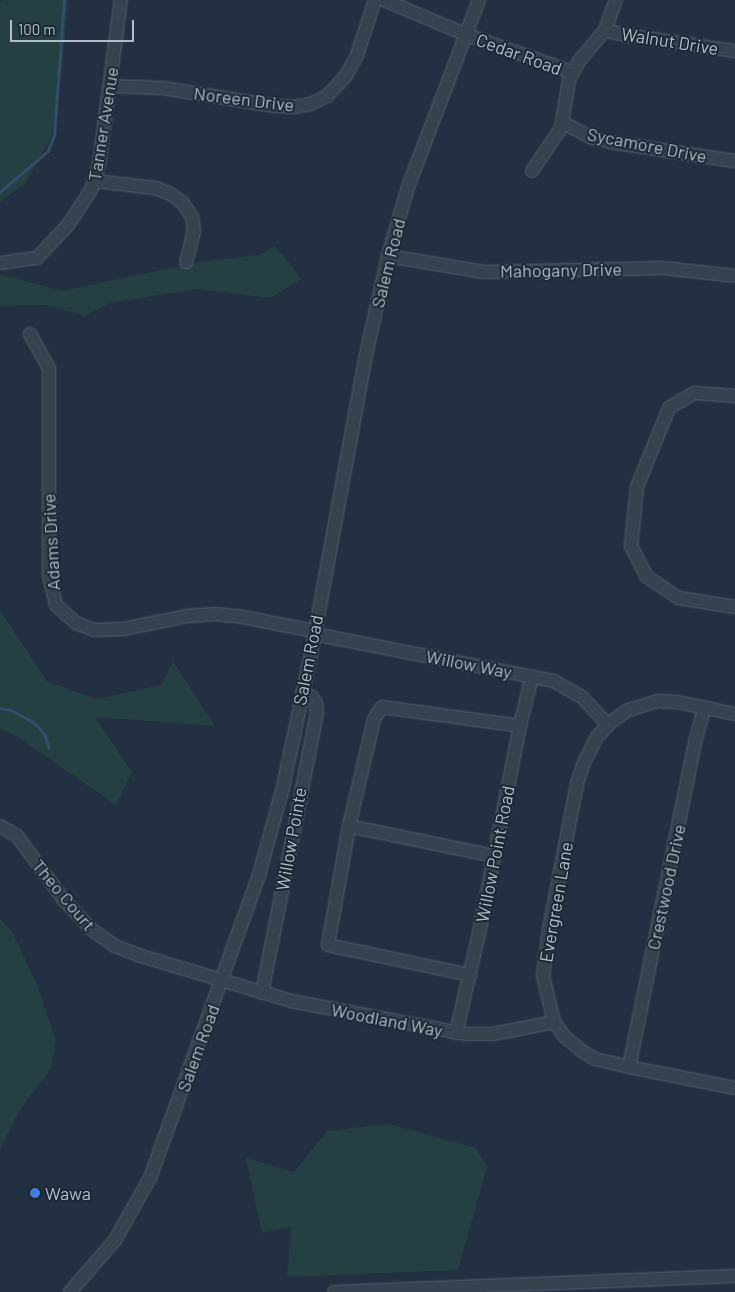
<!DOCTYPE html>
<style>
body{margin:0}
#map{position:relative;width:735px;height:1292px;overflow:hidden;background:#223041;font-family:Barlow,sans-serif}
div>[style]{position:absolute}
.green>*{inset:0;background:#244042}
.stream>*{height:2.5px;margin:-1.25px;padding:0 1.25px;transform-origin:1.25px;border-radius:1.25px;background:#344d6a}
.roads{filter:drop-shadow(0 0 1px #54606e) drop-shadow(0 0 1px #54606e)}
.minor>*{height:12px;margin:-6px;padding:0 6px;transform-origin:6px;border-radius:6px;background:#364250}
.dots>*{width:14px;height:14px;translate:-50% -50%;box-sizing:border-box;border:2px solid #1b2735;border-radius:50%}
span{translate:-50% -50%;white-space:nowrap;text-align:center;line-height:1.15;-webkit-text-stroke:4px #1b2735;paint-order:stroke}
.street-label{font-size:18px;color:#b2bdcb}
.poi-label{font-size:18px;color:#b2bdcb}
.left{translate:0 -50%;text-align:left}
.scale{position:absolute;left:10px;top:20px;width:124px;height:22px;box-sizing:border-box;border:2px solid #b2bdcb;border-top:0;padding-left:6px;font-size:15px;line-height:18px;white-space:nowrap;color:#b2bdcb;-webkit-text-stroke:4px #1b2735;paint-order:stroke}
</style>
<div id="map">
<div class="green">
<i style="clip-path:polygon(3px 0,68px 0,62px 72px,51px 138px,26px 183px,0 202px,0 2px)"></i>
<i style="clip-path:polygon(275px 246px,302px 279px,270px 298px,197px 289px,110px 303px,85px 316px,46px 305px,0 306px,0 274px,62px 291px,200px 262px,259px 255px)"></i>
<i style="clip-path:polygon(0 610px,47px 681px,96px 699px,161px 685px,173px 661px,215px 726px,95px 717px,132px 772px,116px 805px,15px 735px,0 729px)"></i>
<i style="clip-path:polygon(0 919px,13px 933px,37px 985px,56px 1040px,51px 1069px,19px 1111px,0 1149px)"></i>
<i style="clip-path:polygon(389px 1124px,476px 1148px,487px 1167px,458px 1270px,287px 1277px,291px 1227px,262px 1233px,246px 1158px,294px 1172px,327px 1131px)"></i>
</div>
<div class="stream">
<i style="left:0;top:192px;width:63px;rotate:-40.5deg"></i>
<i style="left:48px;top:151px;width:17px;rotate:-69deg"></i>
<i style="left:54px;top:135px;width:135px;rotate:-85.8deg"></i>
<i style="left:0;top:708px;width:11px;rotate:10deg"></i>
<i style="left:11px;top:710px;width:26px;rotate:28deg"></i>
<i style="left:34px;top:722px;width:17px;rotate:50deg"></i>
<i style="left:45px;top:735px;width:13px;rotate:72deg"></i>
</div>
<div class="roads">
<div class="minor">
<i style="left:384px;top:0;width:90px;rotate:22.9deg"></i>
<i style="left:467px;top:35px;width:111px;rotate:19.4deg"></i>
<i style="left:605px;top:30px;width:16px;rotate:15deg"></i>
<i style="left:620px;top:34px;width:116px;rotate:8.4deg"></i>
<i style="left:110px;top:86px;width:52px;rotate:2.2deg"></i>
<i style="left:162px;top:88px;width:114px;rotate:9.1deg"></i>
<i style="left:275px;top:106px;width:18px;rotate:3deg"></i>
<i style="left:293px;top:107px;width:18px;rotate:-9deg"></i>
<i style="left:311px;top:104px;width:18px;rotate:-27deg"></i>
<i style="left:327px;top:96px;width:26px;rotate:-47deg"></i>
<i style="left:345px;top:77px;width:25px;rotate:-61deg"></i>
<i style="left:357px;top:55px;width:58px;rotate:-71.9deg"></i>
<i style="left:562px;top:122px;width:34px;rotate:28deg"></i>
<i style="left:592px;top:138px;width:25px;rotate:12deg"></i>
<i style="left:616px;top:143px;width:120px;rotate:8.6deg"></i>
<i style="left:532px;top:171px;width:52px;rotate:-56deg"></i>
<i style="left:561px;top:128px;width:49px;rotate:-80.5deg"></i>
<i style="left:569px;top:80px;width:21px;rotate:-62deg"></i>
<i style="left:579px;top:61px;width:40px;rotate:-50deg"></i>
<i style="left:605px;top:30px;width:32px;rotate:-70deg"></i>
<i style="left:95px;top:181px;width:60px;rotate:6.7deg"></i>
<i style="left:155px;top:188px;width:15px;rotate:20deg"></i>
<i style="left:169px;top:193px;width:17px;rotate:36deg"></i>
<i style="left:183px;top:203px;width:17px;rotate:57deg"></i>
<i style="left:192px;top:217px;width:14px;rotate:82deg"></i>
<i style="left:194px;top:231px;width:32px;rotate:104deg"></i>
<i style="left:388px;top:256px;width:97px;rotate:9.5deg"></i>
<i style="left:484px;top:272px;width:179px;rotate:-1.3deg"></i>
<i style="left:663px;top:268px;width:72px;rotate:6.3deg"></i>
<i style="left:0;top:263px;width:37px;rotate:-8deg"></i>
<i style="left:37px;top:258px;width:45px;rotate:-46.8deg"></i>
<i style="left:68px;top:225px;width:42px;rotate:-56.7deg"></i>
<i style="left:91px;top:190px;width:27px;rotate:-73deg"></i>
<i style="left:99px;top:164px;width:165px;rotate:-82.4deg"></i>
<i style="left:30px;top:334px;width:39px;rotate:61deg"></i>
<i style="left:49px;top:368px;width:208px;rotate:90deg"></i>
<i style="left:49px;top:576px;width:30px;rotate:76deg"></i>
<i style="left:56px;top:605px;width:27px;rotate:42deg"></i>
<i style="left:76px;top:623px;width:19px;rotate:21deg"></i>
<i style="left:94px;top:630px;width:29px;rotate:-2deg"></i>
<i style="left:123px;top:629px;width:65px;rotate:-11.5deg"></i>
<i style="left:187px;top:616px;width:28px;rotate:-4deg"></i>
<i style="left:215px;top:614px;width:27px;rotate:6deg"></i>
<i style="left:242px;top:617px;width:74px;rotate:10.9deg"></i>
<i style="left:735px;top:396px;width:41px;rotate:-175.8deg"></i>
<i style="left:694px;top:393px;width:29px;rotate:149deg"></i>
<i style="left:669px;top:408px;width:85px;rotate:112.1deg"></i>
<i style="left:637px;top:487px;width:59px;rotate:95.8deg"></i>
<i style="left:631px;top:546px;width:34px;rotate:63deg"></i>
<i style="left:646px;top:576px;width:40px;rotate:34deg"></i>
<i style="left:679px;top:598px;width:57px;rotate:9.1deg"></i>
<i style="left:314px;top:634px;width:245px;rotate:11.1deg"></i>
<i style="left:554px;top:681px;width:32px;rotate:30deg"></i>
<i style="left:582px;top:697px;width:38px;rotate:47deg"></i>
<i style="left:735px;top:714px;width:58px;rotate:-168.1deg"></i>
<i style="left:678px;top:702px;width:20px;rotate:-177deg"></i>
<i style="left:658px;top:701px;width:31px;rotate:163deg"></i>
<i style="left:628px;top:710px;width:21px;rotate:145deg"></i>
<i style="left:611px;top:722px;width:21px;rotate:133deg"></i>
<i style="left:597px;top:737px;width:31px;rotate:117deg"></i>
<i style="left:583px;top:765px;width:20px;rotate:108deg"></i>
<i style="left:577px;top:784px;width:148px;rotate:100.9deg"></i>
<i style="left:549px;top:929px;width:47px;rotate:97.3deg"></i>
<i style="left:543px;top:976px;width:47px;rotate:76.6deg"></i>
<i style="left:554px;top:1022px;width:17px;rotate:54deg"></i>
<i style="left:564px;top:1036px;width:23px;rotate:40deg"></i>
<i style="left:582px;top:1051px;width:15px;rotate:32deg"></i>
<i style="left:595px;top:1059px;width:35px;rotate:13deg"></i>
<i style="left:629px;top:1067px;width:108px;rotate:11.2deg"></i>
<i style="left:0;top:826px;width:20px;rotate:30deg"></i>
<i style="left:17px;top:836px;width:79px;rotate:53.7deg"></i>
<i style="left:64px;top:900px;width:40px;rotate:47deg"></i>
<i style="left:91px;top:929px;width:29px;rotate:35deg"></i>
<i style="left:115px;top:946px;width:28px;rotate:21deg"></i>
<i style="left:141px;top:956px;width:157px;rotate:16.7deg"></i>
<i style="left:291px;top:1001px;width:178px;rotate:10.7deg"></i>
<i style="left:466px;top:1034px;width:27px"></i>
<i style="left:493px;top:1034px;width:62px;rotate:-11.1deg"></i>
<i style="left:349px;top:826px;width:148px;rotate:11.7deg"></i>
<i style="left:470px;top:975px;width:145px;rotate:-168.1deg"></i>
<i style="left:328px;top:945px;width:121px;rotate:-80deg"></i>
<i style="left:349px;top:826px;width:110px;rotate:-76.8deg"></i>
<i style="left:374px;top:719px;width:14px;rotate:-56deg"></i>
<i style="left:382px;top:707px;width:139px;rotate:7.8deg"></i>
<i style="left:262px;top:993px;width:286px;rotate:-78.9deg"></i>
<i style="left:317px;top:712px;width:9px;rotate:-96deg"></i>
<i style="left:316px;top:703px;width:7px;rotate:-124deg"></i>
<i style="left:312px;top:697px;width:11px;rotate:-158deg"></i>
<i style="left:456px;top:1033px;width:103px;rotate:-77deg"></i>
<i style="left:479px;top:933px;width:211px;rotate:-78.8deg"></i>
<i style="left:520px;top:726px;width:51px;rotate:-76.5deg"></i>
<i style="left:629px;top:1067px;width:332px;rotate:-78.5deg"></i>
<i style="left:695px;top:742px;width:35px;rotate:-75deg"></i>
<i style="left:70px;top:1292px;width:69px;rotate:-49.1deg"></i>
<i style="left:115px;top:1240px;width:71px;rotate:-60.6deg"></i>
<i style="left:150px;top:1178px;width:322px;rotate:-70.2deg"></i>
<i style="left:259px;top:875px;width:91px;rotate:-74.7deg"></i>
<i style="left:283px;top:787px;width:141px;rotate:-78.1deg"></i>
<i style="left:312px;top:649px;width:295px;rotate:-79.6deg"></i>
<i style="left:365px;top:359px;width:106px;rotate:-77.4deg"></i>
<i style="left:388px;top:256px;width:72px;rotate:-73.8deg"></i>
<i style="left:408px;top:187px;width:200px;rotate:-69.2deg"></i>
<i style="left:334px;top:1292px;width:401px;rotate:-2.3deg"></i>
</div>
</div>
<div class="dots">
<i style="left:35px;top:1193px;background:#3f7fe0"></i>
</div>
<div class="street-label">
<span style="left:670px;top:41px;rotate:9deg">Walnut Drive</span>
<span style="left:519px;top:54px;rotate:20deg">Cedar Road</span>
<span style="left:244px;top:99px;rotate:7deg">Noreen Drive</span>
<span style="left:103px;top:124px;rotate:-81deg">Tanner Avenue</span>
<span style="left:647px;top:145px;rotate:11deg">Sycamore Drive</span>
<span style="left:388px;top:263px;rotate:-76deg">Salem Road</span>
<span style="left:561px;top:270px;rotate:-1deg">Mahogany Drive</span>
<span style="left:51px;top:542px;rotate:-93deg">Adams Drive</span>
<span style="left:308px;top:660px;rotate:-79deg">Salem Road</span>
<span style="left:469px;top:664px;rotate:11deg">Willow Way</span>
<span style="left:291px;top:839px;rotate:-80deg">Willow Pointe</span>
<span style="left:495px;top:854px;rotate:-79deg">Willow Point Road</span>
<span style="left:666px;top:887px;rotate:-78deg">Crestwood Drive</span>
<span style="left:64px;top:895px;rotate:50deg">Theo Court</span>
<span style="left:556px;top:902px;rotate:-80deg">Evergreen Lane</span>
<span style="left:387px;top:1020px;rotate:11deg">Woodland Way</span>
<span style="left:198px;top:1048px;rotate:-70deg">Salem Road</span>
</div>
<div class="poi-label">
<span class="left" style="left:45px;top:1193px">Wawa</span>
</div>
<div class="scale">100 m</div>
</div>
